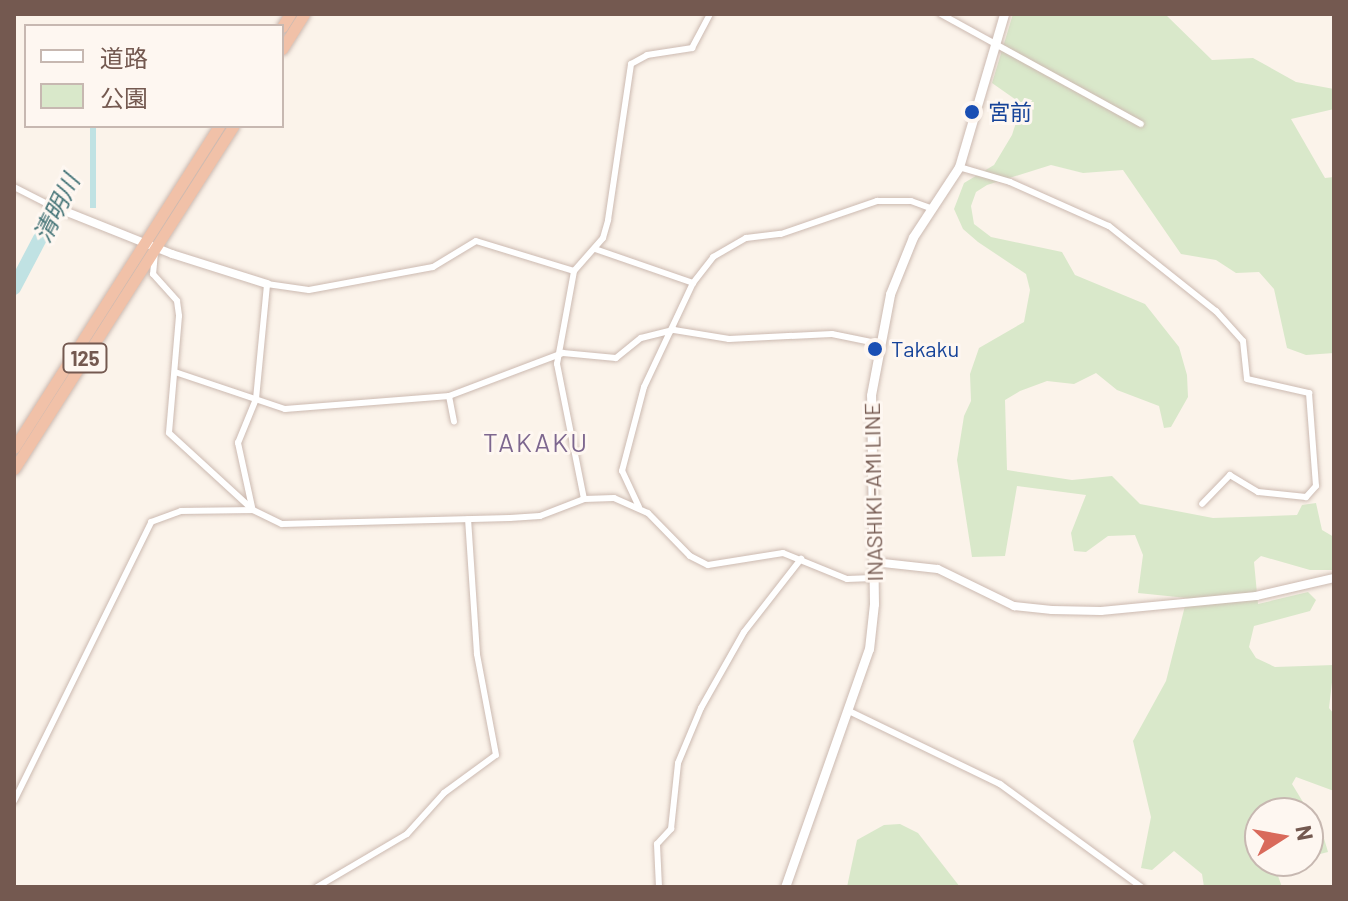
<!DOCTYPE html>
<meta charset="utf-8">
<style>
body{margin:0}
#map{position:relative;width:1348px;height:901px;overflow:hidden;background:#fbf3ea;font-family:Barlow,"Noto Sans JP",sans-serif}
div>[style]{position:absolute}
.green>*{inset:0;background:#d9e8ca}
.water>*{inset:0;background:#c0e2e3;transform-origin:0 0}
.river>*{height:14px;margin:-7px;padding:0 7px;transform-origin:7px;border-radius:7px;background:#c0e2e3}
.roads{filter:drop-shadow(0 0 2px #ccbab1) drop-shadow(0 0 2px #ccbab1)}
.minor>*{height:6px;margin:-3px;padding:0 3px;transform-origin:3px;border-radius:3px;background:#fff}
.tertiary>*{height:8px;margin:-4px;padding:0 4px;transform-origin:4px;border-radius:4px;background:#fff}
.secondary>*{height:9px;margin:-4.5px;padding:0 4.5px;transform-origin:4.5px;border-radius:4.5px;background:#fff}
.trunk>*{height:11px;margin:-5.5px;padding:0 5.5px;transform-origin:5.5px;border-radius:5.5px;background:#f1c1a8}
.dots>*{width:22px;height:22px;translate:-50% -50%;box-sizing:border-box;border:4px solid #fef7f1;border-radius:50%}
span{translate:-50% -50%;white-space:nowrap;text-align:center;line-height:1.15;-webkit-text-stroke:6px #fef7f1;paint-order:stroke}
.shield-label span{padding:2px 6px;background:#fef7f1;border:2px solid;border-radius:6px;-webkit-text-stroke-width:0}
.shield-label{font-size:20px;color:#745950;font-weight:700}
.transit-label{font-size:22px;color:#164399}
.left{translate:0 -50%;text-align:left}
.street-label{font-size:22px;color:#745950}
.water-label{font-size:24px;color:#447477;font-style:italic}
.quarter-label{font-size:26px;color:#7d678f;letter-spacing:2px}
.frame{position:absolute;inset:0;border:16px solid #745950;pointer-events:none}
.legend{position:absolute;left:24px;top:24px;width:260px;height:104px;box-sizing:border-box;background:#fef7f1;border:2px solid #c7b8b1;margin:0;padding:10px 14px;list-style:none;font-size:24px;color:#745950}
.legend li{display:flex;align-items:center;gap:16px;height:40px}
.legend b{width:40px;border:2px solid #c7b8b1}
.north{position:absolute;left:1244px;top:797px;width:80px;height:80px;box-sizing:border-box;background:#fef7f1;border:2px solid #c7b8b1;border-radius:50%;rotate:79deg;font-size:22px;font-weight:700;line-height:32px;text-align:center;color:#745950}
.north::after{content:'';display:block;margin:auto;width:28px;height:36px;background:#d96a5b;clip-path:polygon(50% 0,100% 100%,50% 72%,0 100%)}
</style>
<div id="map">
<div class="green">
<i style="clip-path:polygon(1013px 14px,1165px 14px,1212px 60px,1253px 58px,1296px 82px,1334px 89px,1334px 109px,1291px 119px,1325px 178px,1334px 177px,1334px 353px,1306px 355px,1287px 348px,1274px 289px,1259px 272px,1236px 273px,1216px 260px,1181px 254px,1123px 170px,1083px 173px,1051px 165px,987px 185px,976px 192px,971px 206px,974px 224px,991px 237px,1062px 252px,1075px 275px,1145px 304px,1179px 347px,1187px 375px,1188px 397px,1171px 427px,1164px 428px,1159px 406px,1117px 390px,1096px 373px,1074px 384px,1047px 381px,1020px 391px,1005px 400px,1007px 470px,1072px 480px,1112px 476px,1140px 504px,1213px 518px,1297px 515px,1302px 505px,1316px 503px,1322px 530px,1334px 537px,1334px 570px,1310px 570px,1261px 556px,1254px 562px,1258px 604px,1308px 592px,1316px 600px,1310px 611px,1254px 626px,1249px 647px,1256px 658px,1275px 667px,1334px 665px,1329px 708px,1334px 714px,1334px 791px,1296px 777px,1292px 784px,1323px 835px,1328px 852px,1308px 857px,1308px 813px,1260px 813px,1260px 861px,1302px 861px,1278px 876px,1282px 887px,1204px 887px,1202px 874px,1174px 851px,1152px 870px,1141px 868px,1151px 817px,1133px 741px,1166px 681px,1187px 598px,1138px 593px,1143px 555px,1135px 535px,1108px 536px,1086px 552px,1074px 551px,1071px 533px,1086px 495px,1017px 486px,1005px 556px,972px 557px,957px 460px,964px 416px,971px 401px,970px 374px,979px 348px,1024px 322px,1030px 290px,1026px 274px,978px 242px,963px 229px,954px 209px,964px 183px,994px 165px,1012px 135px,1022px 104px,992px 83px)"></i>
<i style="clip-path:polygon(900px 824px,918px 833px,960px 887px,847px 887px,857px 840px,884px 825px)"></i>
</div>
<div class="water">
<i style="left:90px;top:126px;width:6px;height:82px"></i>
</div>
<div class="river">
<i style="left:14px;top:288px;width:116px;rotate:-62.3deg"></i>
</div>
<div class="roads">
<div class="minor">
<i style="left:941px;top:14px;width:228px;rotate:28.8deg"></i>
<i style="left:959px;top:167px;width:53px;rotate:16.4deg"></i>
<i style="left:1010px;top:182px;width:108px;rotate:24deg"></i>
<i style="left:1109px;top:226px;width:137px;rotate:38.5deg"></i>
<i style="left:1216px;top:311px;width:40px;rotate:48deg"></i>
<i style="left:1243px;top:341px;width:38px;rotate:84deg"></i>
<i style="left:1247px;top:379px;width:64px;rotate:12.7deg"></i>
<i style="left:1309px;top:393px;width:93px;rotate:85.7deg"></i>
<i style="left:1316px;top:486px;width:15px;rotate:132deg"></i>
<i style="left:1306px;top:497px;width:48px;rotate:-174.1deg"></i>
<i style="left:1258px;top:492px;width:33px;rotate:-149deg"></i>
<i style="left:1230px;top:475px;width:40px;rotate:134deg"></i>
<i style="left:14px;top:187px;width:37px;rotate:27deg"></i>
<i style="left:595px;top:249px;width:104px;rotate:19.1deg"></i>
<i style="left:155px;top:252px;width:22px;rotate:95deg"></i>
<i style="left:153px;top:274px;width:36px;rotate:48deg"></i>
<i style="left:177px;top:301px;width:15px;rotate:82deg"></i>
<i style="left:179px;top:316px;width:117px;rotate:94.9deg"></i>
<i style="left:169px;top:433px;width:114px;rotate:42.5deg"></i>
<i style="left:253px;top:510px;width:32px;rotate:26deg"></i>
<i style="left:282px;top:524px;width:228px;rotate:-1.5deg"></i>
<i style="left:510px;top:518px;width:30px;rotate:-4deg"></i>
<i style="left:540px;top:516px;width:47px;rotate:-21.1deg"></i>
<i style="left:584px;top:499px;width:30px;rotate:-2deg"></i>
<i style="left:614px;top:498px;width:37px;rotate:24deg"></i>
<i style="left:648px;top:513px;width:60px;rotate:45.7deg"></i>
<i style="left:690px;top:556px;width:20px;rotate:27deg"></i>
<i style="left:708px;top:565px;width:76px;rotate:-9.1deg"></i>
<i style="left:783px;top:553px;width:69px;rotate:22.1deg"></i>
<i style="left:847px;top:579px;width:26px;rotate:-2deg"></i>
<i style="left:175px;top:372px;width:116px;rotate:18.6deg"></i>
<i style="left:285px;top:409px;width:165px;rotate:-4.5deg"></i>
<i style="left:449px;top:396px;width:122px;rotate:-20.7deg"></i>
<i style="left:563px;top:353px;width:53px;rotate:5.4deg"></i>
<i style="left:616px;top:358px;width:32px;rotate:-39deg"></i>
<i style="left:641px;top:338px;width:34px;rotate:-14deg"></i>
<i style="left:674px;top:330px;width:56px;rotate:9.3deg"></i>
<i style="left:729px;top:339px;width:103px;rotate:-2.8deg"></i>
<i style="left:832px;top:334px;width:50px;rotate:11.5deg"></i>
<i style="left:449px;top:396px;width:26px;rotate:79deg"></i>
<i style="left:584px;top:499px;width:138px;rotate:-101.3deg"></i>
<i style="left:557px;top:364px;width:95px;rotate:-79.6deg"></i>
<i style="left:574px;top:271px;width:44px;rotate:-48.7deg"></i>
<i style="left:603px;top:238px;width:19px;rotate:-74deg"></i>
<i style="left:608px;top:220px;width:158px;rotate:-81.6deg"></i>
<i style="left:631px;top:64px;width:18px;rotate:-29deg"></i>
<i style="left:647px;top:55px;width:46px;rotate:-8.8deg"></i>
<i style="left:692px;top:48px;width:38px;rotate:-62deg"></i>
<i style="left:252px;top:507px;width:66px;rotate:-102.3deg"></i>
<i style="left:238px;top:443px;width:48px;rotate:-67.8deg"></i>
<i style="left:256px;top:399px;width:116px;rotate:-84.5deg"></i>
<i style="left:267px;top:284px;width:42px;rotate:8.1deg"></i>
<i style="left:309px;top:290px;width:126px;rotate:-10.5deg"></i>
<i style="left:433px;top:267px;width:50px;rotate:-31.2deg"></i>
<i style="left:476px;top:241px;width:102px;rotate:17deg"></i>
<i style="left:639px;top:507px;width:40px;rotate:-115deg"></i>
<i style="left:622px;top:471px;width:87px;rotate:-75.3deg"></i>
<i style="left:644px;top:387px;width:115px;rotate:-64.8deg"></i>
<i style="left:693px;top:283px;width:33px;rotate:-52deg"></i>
<i style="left:713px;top:257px;width:38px;rotate:-30deg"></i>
<i style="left:746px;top:238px;width:35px;rotate:-7deg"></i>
<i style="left:781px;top:234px;width:102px;rotate:-19deg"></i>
<i style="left:877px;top:201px;width:34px"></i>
<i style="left:911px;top:201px;width:23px;rotate:20deg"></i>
<i style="left:849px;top:711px;width:168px;rotate:25.8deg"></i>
<i style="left:1000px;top:784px;width:175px;rotate:36.1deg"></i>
<i style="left:14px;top:801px;width:311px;rotate:-63.8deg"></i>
<i style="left:151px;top:522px;width:32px;rotate:-20deg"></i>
<i style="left:181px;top:511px;width:72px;rotate:-0.8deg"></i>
<i style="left:317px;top:887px;width:104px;rotate:-30.5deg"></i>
<i style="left:407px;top:834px;width:55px;rotate:-47.9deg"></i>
<i style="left:444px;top:793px;width:64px;rotate:-36.2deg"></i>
<i style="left:496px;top:755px;width:103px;rotate:-100.7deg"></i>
<i style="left:477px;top:654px;width:135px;rotate:-93.8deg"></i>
<i style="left:659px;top:887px;width:43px;rotate:-92.7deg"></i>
<i style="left:657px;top:844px;width:21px;rotate:-47deg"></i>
<i style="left:671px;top:829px;width:66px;rotate:-83.9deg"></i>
<i style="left:678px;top:763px;width:60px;rotate:-67.3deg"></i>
<i style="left:701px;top:708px;width:87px;rotate:-60.5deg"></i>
<i style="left:744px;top:632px;width:93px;rotate:-52deg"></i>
</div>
<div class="tertiary">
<i style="left:47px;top:204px;width:135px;rotate:21.8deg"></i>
<i style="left:172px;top:254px;width:100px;rotate:17.5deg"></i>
<i style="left:874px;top:562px;width:64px;rotate:6.2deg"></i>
<i style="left:938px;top:569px;width:85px;rotate:26deg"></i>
<i style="left:1014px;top:606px;width:38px;rotate:6deg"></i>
<i style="left:1052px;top:610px;width:49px;rotate:1.2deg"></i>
<i style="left:1101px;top:611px;width:156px;rotate:-5.5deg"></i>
<i style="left:1256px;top:596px;width:80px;rotate:-13deg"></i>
</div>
<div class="secondary">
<i style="left:785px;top:887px;width:252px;rotate:-70.6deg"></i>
<i style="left:869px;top:649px;width:45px;rotate:-83.7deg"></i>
<i style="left:874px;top:604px;width:209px;rotate:-90.8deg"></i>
<i style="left:871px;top:395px;width:103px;rotate:-79.3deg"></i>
<i style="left:890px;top:294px;width:61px;rotate:-68deg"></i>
<i style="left:913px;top:237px;width:84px;rotate:-56.7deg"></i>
<i style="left:959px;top:167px;width:159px;rotate:-73.6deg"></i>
</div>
<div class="trunk">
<i style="left:282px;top:27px;width:15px;rotate:-58deg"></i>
<i style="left:282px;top:49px;width:41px;rotate:-57.8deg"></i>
<i style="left:14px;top:448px;width:382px;rotate:-57.5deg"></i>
<i style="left:14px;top:469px;width:407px;rotate:-57.4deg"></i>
</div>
</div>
<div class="dots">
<i style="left:972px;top:112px;background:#1a4fb4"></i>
<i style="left:875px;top:349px;background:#1a4fb4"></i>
</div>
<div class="shield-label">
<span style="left:85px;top:358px">125</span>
</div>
<div class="transit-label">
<span class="left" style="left:988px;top:112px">宮前</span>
<span class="left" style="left:891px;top:349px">Takaku</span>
</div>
<div class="street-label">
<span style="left:873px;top:492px;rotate:-91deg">INASHIKI-AMI LINE</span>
</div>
<div class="water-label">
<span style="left:56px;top:208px;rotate:-64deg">清明川</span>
</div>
<div class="quarter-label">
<span style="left:536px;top:442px">TAKAKU</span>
</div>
<div class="frame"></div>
<ul class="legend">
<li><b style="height:10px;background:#fff"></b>道路</li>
<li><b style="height:22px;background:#d9e8ca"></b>公園</li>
</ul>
<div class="north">N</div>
</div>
